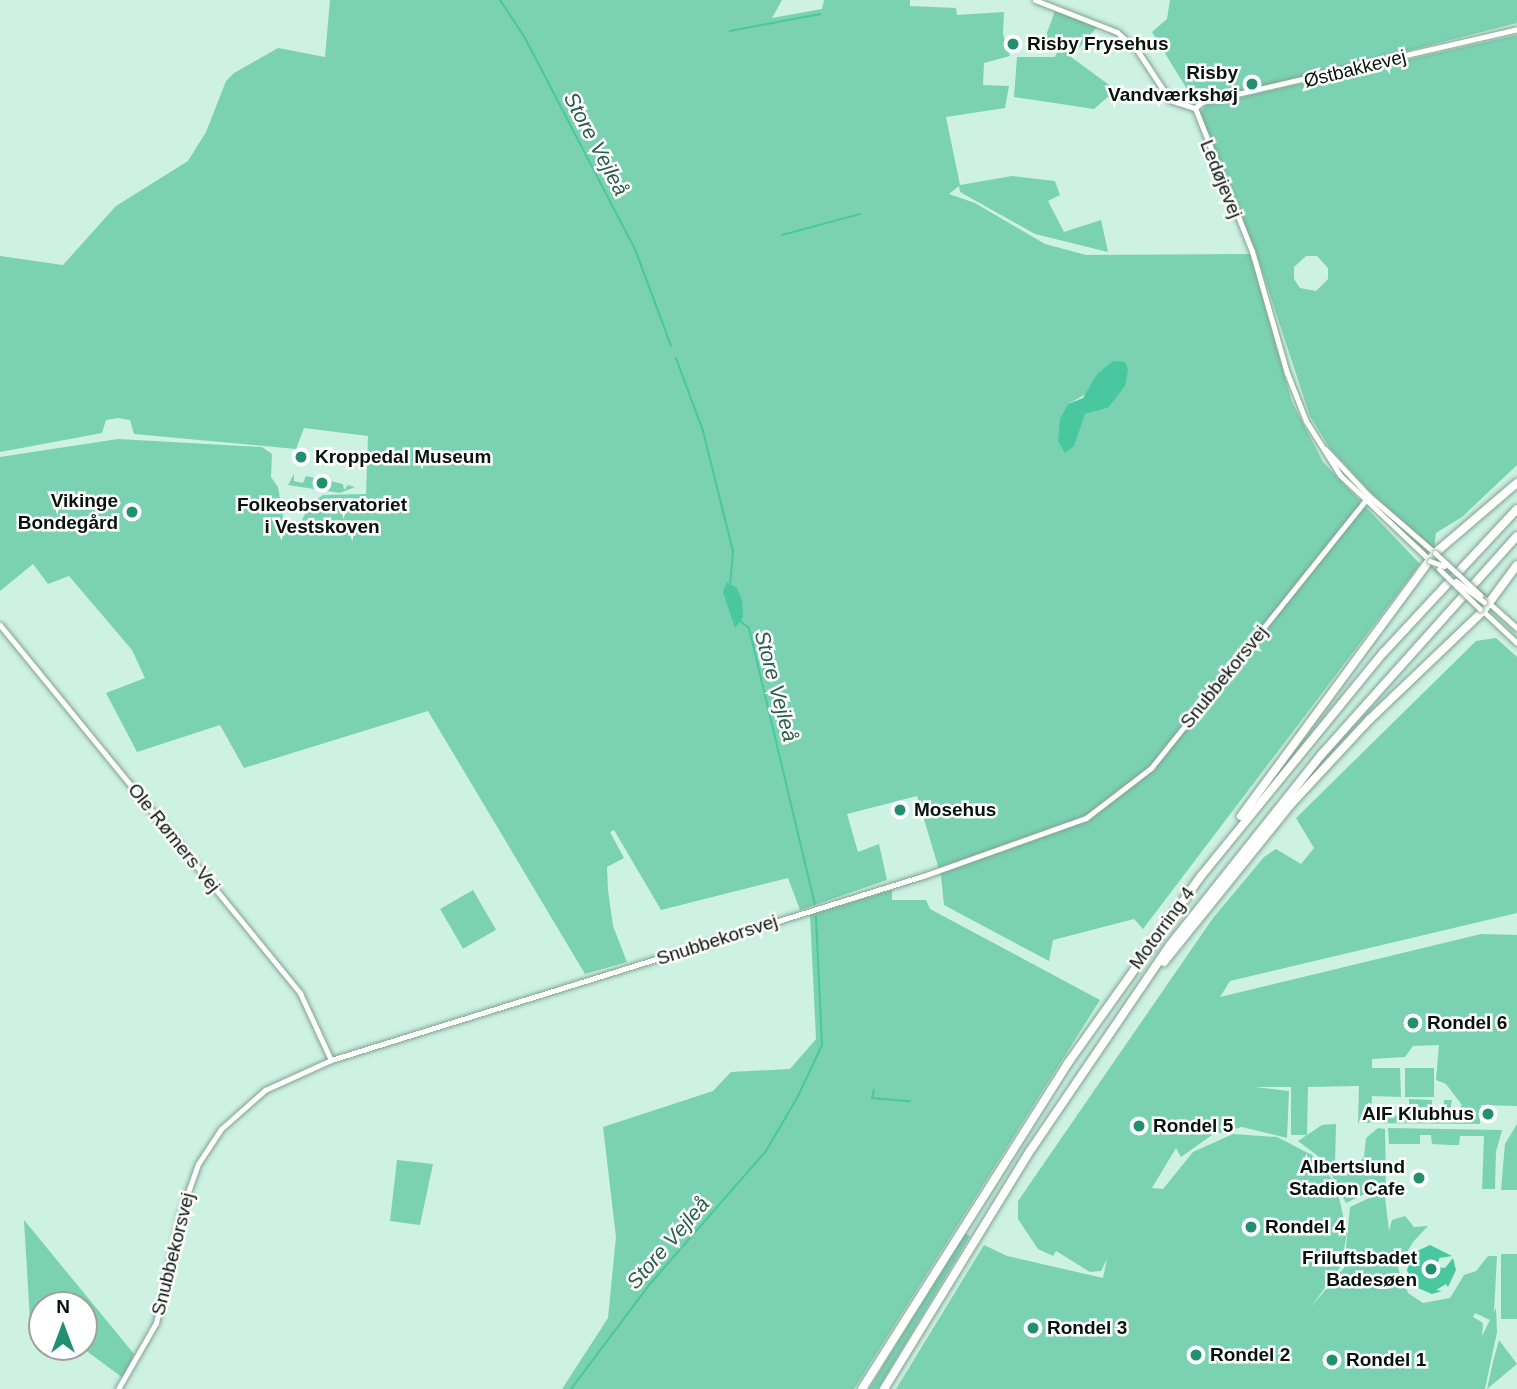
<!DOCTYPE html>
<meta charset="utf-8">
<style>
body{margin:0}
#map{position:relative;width:1517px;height:1389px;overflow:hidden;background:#cdf1e2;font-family:Arial,sans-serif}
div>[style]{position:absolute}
.green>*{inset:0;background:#7bd2b2;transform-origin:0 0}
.water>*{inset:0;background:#49c79f}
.stream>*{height:2px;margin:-1px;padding:0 1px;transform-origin:1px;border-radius:1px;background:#49c79f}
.roads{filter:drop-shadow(0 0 2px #80a294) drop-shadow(0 0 2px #80a294)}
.tertiary>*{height:5px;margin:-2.5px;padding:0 2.5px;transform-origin:2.5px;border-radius:2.5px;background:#fff}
.motorway>*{height:8px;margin:-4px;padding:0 4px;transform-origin:4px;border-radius:4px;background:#fff}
.bridges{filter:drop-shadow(0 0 2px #80a294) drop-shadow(0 0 2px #80a294)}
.tertiary-bridge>*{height:5px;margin:-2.5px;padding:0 2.5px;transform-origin:2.5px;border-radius:2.5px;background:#fff}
.dots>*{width:19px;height:19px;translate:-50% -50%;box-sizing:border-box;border:4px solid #fff;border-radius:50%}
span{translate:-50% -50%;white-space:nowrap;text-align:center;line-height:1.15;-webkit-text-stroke:5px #fff;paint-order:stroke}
.poi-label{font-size:19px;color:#07130e;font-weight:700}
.left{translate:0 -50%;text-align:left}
.right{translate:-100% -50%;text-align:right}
.street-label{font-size:19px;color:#07130e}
.water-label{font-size:21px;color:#2a5d4b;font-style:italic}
.north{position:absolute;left:28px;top:1291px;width:70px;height:70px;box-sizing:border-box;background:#fff;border:2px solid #9ca19f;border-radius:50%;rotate:0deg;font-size:19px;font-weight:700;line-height:28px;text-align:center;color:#07130e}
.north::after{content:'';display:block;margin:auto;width:24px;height:32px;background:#229070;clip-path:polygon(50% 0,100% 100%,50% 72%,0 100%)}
</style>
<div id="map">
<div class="green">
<i style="clip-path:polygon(evenodd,330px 0,782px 0,772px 18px,822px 9px,824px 0,910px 0,910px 6px,956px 8px,957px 15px,1004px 12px,1003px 34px,1010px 56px,984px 63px,983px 85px,1009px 86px,1005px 108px,946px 117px,960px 185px,1012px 176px,1055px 181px,1060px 195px,1048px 201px,1064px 232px,1101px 220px,1108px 252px,1035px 234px,960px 192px,959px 186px,949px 194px,975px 203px,1045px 244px,1086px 255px,1250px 254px,1292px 402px,1323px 462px,1420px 564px,1143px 929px,1134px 919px,1053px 940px,1049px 961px,944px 905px,941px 876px,917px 796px,847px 814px,858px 852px,879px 844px,887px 880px,800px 910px,788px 878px,661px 910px,614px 830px,610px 832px,624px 858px,607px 867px,608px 890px,613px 926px,627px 962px,585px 974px,428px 711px,244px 768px,220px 725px,137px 752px,106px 693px,145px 678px,132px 650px,69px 576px,48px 584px,33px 564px,0 591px,0 457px,118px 439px,262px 447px,272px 454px,271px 477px,278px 487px,285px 527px,295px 534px,310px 504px,323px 495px,366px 494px,368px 436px,304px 428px,296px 449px,134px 434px,130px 420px,118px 418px,106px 420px,102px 433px,0 452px,0 256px,63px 265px,116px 206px,188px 161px,206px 132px,226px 81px,234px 73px,278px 48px,325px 57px,330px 0,1097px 374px,1113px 400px,1108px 408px,1085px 414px,1078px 428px,1060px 431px,1068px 404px,1088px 393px,1097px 374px)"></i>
<i style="clip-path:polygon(1170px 0,1517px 0,1517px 23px,1265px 87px,1193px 99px,1152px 32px,1167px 19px)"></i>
<i style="clip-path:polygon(1055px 11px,1098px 26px,1071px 57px,1116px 90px,1094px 109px,1014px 97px,1017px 57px,1055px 57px,1060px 45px,1045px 38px)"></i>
<i style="clip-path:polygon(evenodd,1517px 35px,1517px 465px,1462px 517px,1436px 533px,1434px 549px,1370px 492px,1329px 447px,1310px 416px,1257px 255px,1199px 113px,1207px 105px,1517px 35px,1306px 256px,1317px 256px,1328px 268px,1328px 279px,1316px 291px,1300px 288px,1294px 279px,1294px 267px,1306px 256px)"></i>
<i style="clip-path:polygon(294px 474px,294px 481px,303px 483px,306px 476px,320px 479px,320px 487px,326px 480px,343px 484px,344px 490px,348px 485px,355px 487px,340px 493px,288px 485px)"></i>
<i style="clip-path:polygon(evenodd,1496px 638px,1517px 657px,1517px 913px,1230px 981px,1220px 997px,1481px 934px,1517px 935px,1517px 1106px,1481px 1105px,1480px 1124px,1358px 1123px,1359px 1086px,1308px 1087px,1307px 1135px,1291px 1135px,1291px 1087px,1254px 1087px,1289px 1091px,1287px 1138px,1242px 1127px,1212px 1135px,1181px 1157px,1176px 1148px,1152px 1188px,1163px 1189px,1193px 1152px,1233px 1134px,1277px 1137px,1312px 1155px,1336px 1184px,1347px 1233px,1341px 1266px,1310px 1308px,1344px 1268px,1350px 1207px,1378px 1194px,1385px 1197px,1389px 1231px,1392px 1220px,1405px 1216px,1414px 1227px,1428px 1226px,1413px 1242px,1398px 1268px,1408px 1293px,1423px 1303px,1450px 1298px,1464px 1275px,1476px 1271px,1488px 1256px,1497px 1256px,1494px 1312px,1490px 1320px,1475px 1313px,1473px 1317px,1483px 1323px,1482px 1336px,1496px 1308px,1497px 1332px,1485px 1389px,896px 1389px,984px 1245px,1007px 1256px,1103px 1278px,1107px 1259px,1101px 1271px,1090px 1272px,1056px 1251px,1053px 1256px,1038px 1249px,1018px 1219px,1018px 1201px,1213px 918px,1264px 857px,1276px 849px,1301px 864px,1314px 848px,1296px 818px,1476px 641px,1496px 638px,1439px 1045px,1436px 1080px,1446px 1084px,1462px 1105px,1453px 1117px,1449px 1117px,1452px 1100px,1444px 1100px,1443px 1117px,1432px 1116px,1432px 1100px,1409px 1099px,1409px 1116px,1371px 1115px,1372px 1096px,1401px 1097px,1400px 1068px,1372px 1068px,1372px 1059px,1405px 1057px,1413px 1046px,1439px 1045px)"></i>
<i style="left:473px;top:890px;width:46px;height:38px;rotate:60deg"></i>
<i style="clip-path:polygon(892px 890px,892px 900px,926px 900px,930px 909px,1100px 1000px,854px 1389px,562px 1389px,608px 1318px,616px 1237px,603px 1127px,713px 1091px,731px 1072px,790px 1069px,816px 1039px,810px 915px)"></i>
<i style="left:1405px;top:1068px;width:29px;height:29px"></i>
<i style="clip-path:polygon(1336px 1124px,1335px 1163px,1327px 1163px,1298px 1141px,1322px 1125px)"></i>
<i style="clip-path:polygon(1517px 1124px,1517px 1190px,1501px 1190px,1505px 1144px)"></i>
<i style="clip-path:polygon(1378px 1128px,1385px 1129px,1386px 1189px,1375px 1189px,1346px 1203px,1326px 1164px,1354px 1168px,1364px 1157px,1366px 1138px)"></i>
<i style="clip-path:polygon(1388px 1128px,1502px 1130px,1496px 1152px,1495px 1189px,1482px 1189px,1484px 1136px,1460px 1136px,1459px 1145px,1451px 1145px,1432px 1144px,1431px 1135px,1420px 1135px,1420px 1144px,1389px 1144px)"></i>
<i style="clip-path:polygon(397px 1160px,433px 1164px,420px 1225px,390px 1221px)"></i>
<i style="clip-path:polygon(24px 1220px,134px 1354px,123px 1378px,81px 1347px,84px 1305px,42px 1305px,42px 1336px,31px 1337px)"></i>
<i style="clip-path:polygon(965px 1233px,970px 1236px,878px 1389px,869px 1389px)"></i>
<i style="left:1501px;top:1254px;width:16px;height:65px"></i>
<i style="clip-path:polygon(1499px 1340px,1517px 1364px,1487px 1389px,1493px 1362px)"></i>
</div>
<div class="water">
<i style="clip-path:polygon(1113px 361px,1125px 362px,1128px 370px,1125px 386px,1108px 408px,1085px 414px,1074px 446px,1065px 453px,1058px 441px,1060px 419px,1068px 404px,1083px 398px,1097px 374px)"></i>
<i style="clip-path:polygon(727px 582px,737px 588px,742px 600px,743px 617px,735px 628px,723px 592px)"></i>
<i style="clip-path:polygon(1430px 1245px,1452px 1256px,1439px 1258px,1437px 1267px,1445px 1268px,1453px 1258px,1456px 1270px,1448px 1287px,1446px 1284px,1436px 1290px,1442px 1291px,1432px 1294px,1413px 1286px,1407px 1270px,1413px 1253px)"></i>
</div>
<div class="stream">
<i style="left:500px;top:0;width:45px;rotate:56.7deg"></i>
<i style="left:525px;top:38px;width:238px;rotate:62.5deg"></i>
<i style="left:635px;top:249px;width:103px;rotate:69.6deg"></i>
<i style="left:730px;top:31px;width:92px;rotate:-10.7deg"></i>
<i style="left:782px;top:235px;width:81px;rotate:-15.1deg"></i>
<i style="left:676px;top:358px;width:78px;rotate:69.7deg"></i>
<i style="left:703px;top:431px;width:124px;rotate:76deg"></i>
<i style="left:733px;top:551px;width:32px;rotate:95deg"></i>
<i style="left:740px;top:621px;width:11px;rotate:38deg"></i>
<i style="left:749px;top:628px;width:284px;rotate:76.6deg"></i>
<i style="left:874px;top:1090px;width:8px;rotate:104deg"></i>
<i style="left:872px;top:1098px;width:38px;rotate:5deg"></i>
<i style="left:571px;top:1389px;width:130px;rotate:-53.1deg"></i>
<i style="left:649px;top:1285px;width:178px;rotate:-48.9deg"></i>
<i style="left:766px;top:1151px;width:61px;rotate:-59.7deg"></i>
<i style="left:797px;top:1098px;width:59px;rotate:-64.7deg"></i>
<i style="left:822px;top:1045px;width:129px;rotate:-92.7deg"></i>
</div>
<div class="roads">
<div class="tertiary">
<i style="left:1035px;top:0;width:88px;rotate:21.3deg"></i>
<i style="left:1117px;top:32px;width:27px;rotate:42deg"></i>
<i style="left:1137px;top:50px;width:60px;rotate:56.6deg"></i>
<i style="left:1170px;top:100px;width:26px;rotate:18deg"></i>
<i style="left:1195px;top:108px;width:154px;rotate:68.3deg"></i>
<i style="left:1252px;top:251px;width:127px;rotate:74deg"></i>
<i style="left:1287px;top:373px;width:52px;rotate:68.4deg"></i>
<i style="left:1306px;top:421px;width:64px;rotate:57.8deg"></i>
<i style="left:1340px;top:475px;width:137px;rotate:43.5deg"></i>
<i style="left:1195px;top:108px;width:9px;rotate:-41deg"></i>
<i style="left:1202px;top:102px;width:323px;rotate:-13deg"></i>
<i style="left:1325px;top:449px;width:64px;rotate:46.9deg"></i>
<i style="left:1369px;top:496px;width:87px;rotate:40.8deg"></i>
<i style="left:1480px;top:595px;width:50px;rotate:41.7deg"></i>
<i style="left:1483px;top:611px;width:47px;rotate:43.3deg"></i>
<i style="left:0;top:625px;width:475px;rotate:50.8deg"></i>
<i style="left:300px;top:993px;width:74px;rotate:65.2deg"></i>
<i style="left:118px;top:1389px;width:76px;rotate:-60.1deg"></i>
<i style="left:156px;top:1323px;width:114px;rotate:-77.3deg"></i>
<i style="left:181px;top:1212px;width:51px;rotate:-70.5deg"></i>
<i style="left:198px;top:1164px;width:42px;rotate:-56.7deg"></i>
<i style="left:221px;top:1129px;width:59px;rotate:-41.6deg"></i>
<i style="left:265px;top:1090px;width:72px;rotate:-24.4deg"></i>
<i style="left:331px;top:1060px;width:620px;rotate:-17.27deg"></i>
<i style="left:923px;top:876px;width:173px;rotate:-19.6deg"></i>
<i style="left:1086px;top:818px;width:82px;rotate:-37.6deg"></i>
<i style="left:1151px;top:768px;width:349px;rotate:-51.3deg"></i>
</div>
<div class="motorway">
<i style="left:1241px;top:816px;width:327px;rotate:-53.6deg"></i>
<i style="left:1435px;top:553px;width:108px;rotate:-40.5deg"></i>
<i style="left:1164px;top:962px;width:203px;rotate:-51.2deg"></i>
<i style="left:1291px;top:804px;width:115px;rotate:-47.1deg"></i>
<i style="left:1369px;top:720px;width:158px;rotate:-43.7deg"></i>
<i style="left:1483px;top:611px;width:57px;rotate:-53.5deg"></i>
<i style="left:862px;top:1389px;width:386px;rotate:-57.7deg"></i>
<i style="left:1068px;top:1063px;width:229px;rotate:-54.6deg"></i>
<i style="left:1201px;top:876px;width:289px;rotate:-50.8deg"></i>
<i style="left:1384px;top:652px;width:195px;rotate:-47.1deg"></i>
<i style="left:884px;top:1389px;width:279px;rotate:-58.5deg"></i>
<i style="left:1030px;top:1151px;width:249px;rotate:-55.8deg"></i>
<i style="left:1170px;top:945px;width:244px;rotate:-51.5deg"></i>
<i style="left:1322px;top:754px;width:292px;rotate:-48.2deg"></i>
</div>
</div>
<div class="bridges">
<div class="tertiary-bridge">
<i style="left:1435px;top:553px;width:62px;rotate:43deg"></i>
<i style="left:1430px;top:561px;width:15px;rotate:20deg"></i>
<i style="left:1439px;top:569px;width:57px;rotate:44.3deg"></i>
<i style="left:1456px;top:581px;width:35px;rotate:37deg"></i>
</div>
</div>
<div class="dots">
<i style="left:1013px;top:44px;background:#229070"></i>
<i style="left:1252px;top:84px;background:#229070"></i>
<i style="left:301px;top:457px;background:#229070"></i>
<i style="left:322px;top:483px;background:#229070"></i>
<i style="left:132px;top:512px;background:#229070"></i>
<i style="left:900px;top:810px;background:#229070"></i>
<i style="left:1413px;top:1023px;background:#229070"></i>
<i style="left:1488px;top:1114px;background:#229070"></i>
<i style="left:1139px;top:1126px;background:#229070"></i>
<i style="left:1419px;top:1178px;background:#229070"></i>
<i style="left:1251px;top:1227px;background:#229070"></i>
<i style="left:1431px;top:1269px;background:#229070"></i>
<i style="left:1033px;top:1328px;background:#229070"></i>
<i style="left:1196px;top:1355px;background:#229070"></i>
<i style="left:1332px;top:1360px;background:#229070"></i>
</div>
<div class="poi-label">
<span class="left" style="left:1027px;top:44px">Risby Frysehus</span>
<span class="right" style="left:1238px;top:84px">Risby<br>Vandværkshøj</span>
<span class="left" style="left:315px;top:457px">Kroppedal Museum</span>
<span class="right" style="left:118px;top:512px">Vikinge<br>Bondegård</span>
<span style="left:322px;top:516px">Folkeobservatoriet<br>i Vestskoven</span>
<span class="left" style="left:914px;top:810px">Mosehus</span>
<span class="left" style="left:1427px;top:1023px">Rondel 6</span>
<span class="right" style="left:1474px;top:1114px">AIF Klubhus</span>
<span class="left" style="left:1153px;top:1126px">Rondel 5</span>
<span class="right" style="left:1405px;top:1178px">Albertslund<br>Stadion Cafe</span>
<span class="left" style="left:1265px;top:1227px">Rondel 4</span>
<span class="right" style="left:1417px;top:1269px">Friluftsbadet<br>Badesøen</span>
<span class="left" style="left:1047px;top:1328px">Rondel 3</span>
<span class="left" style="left:1210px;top:1355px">Rondel 2</span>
<span class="left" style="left:1346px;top:1360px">Rondel 1</span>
</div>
<div class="street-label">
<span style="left:1355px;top:69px;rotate:-14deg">Østbakkevej</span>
<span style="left:1221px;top:179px;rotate:68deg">Ledøjevej</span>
<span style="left:1224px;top:677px;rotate:-51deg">Snubbekorsvej</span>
<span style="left:174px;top:838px;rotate:51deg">Ole Rømers Vej</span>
<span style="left:1162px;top:928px;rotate:-54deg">Motorring 4</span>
<span style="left:717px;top:940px;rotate:-18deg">Snubbekorsvej</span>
<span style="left:173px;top:1254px;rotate:-76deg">Snubbekorsvej</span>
</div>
<div class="water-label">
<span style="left:596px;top:144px;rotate:62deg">Store Vejleå</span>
<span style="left:776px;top:686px;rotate:75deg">Store Vejleå</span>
<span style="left:668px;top:1243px;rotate:-49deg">Store Vejleå</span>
</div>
<div class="north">N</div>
</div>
